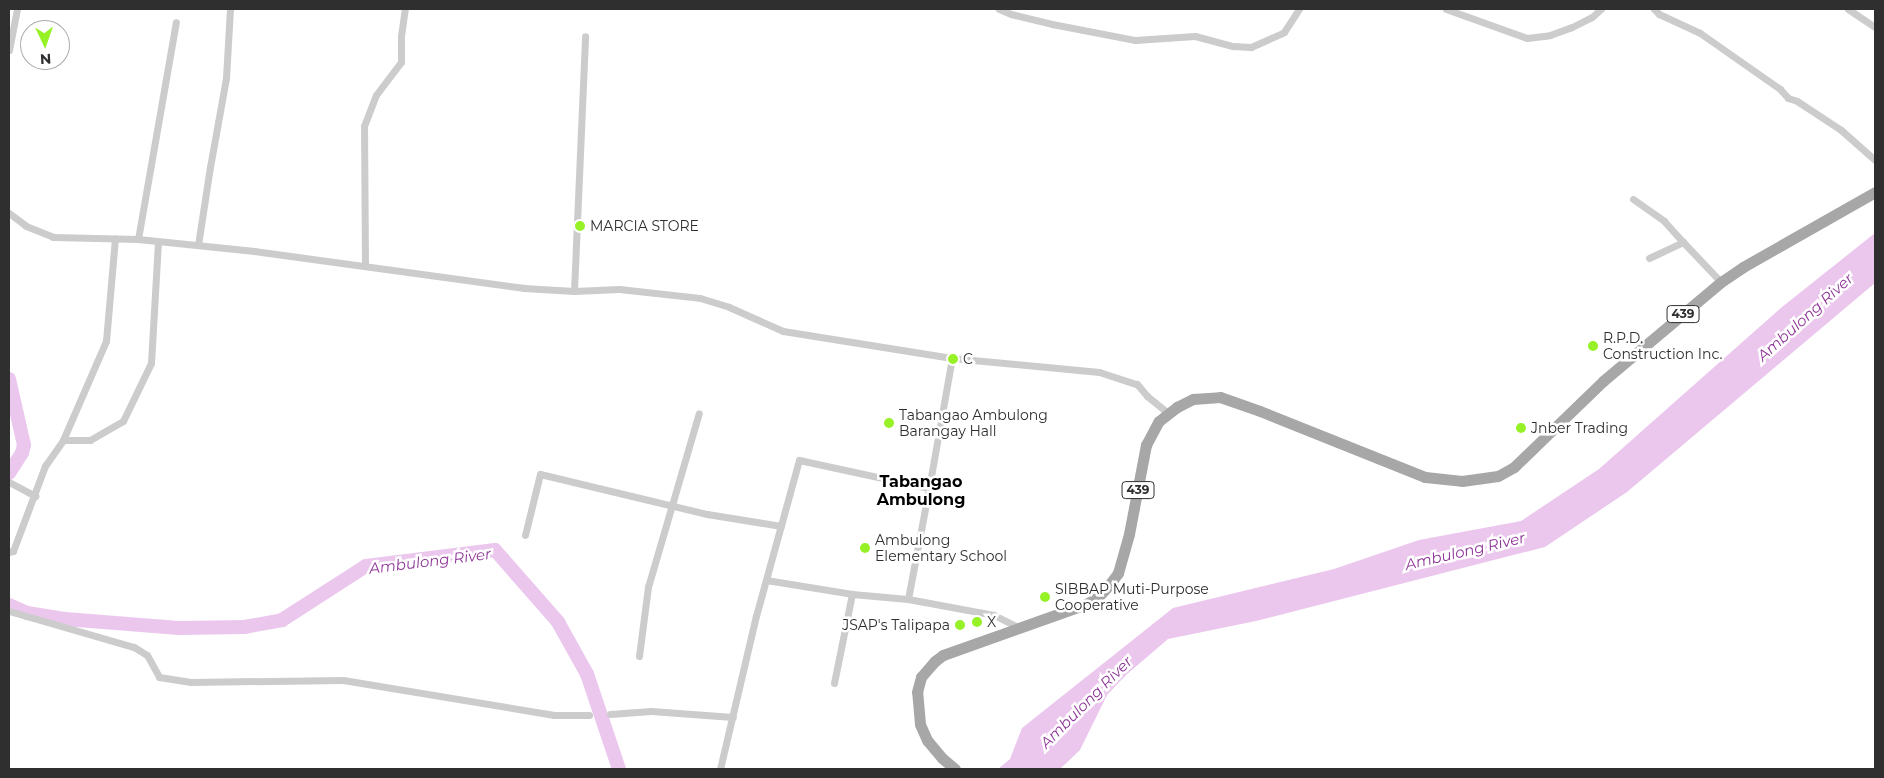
<!DOCTYPE html>
<style>
body{margin:0}
#map{position:relative;width:1884px;height:778px;overflow:hidden;background:#fff;font-family:Montserrat,sans-serif}
div>[style]{position:absolute}
.water>*{inset:0;background:#ebc7ee}
.river>*{height:14px;margin:-7px;padding:0 7px;transform-origin:7px;border-radius:7px;background:#ebc7ee}
.street>*{height:7px;margin:-3.5px;padding:0 3.5px;transform-origin:3.5px;border-radius:3.5px;background:#ccc}
.primary>*{height:11px;margin:-5.5px;padding:0 5.5px;transform-origin:5.5px;border-radius:5.5px;background:#a7a7a7}
.dots>*{width:14px;height:14px;translate:-50% -50%;box-sizing:border-box;border:2px solid #fff;border-radius:50%}
span{translate:-50% -50%;white-space:nowrap;text-align:center;line-height:1.15;-webkit-text-stroke:5px #fff;paint-order:stroke}
.shield-label span{padding:1px 4px;background:#fff;border:1px solid;border-radius:4px;-webkit-text-stroke-width:0}
.shield-label{font-size:12px;color:#2f2f2f;font-weight:700}
.poi-label{font-size:14px;color:#2f2f2f}
.left{translate:0 -50%;text-align:left}
.right{translate:-100% -50%;text-align:right}
.water-label{font-size:15px;color:#8f3798;font-style:italic}
.quarter-label{font-size:16px;color:#000;font-weight:700}
.frame{position:absolute;inset:0;border:10px solid #2f2f2f;pointer-events:none}
.north{position:absolute;left:20px;top:20px;width:50px;height:50px;box-sizing:border-box;background:#fff;border:1px solid #acacac;border-radius:50%;rotate:177deg;font-size:14px;font-weight:700;line-height:20px;text-align:center;color:#2f2f2f}
.north::after{content:'';display:block;margin:auto;width:18px;height:22px;background:#97f127;clip-path:polygon(50% 0,100% 100%,50% 72%,0 100%)}
</style>
<div id="map">
<div class="water">
<i style="clip-path:polygon(1875px 233px,1875px 283px,1627px 492px,1545px 547px,1256px 621px,1168px 639px,1126px 675px,1107px 695px,1080px 750px,1060px 769px,998px 769px,1010px 759px,1022px 728px,1173px 608px,1334px 569px,1419px 540px,1521px 521px,1599px 469px,1782px 307px)"></i>
</div>
<div class="river">
<i style="left:9px;top:379px;width:68px;rotate:77.2deg"></i>
<i style="left:24px;top:445px;width:8px;rotate:104deg"></i>
<i style="left:22px;top:453px;width:24px;rotate:123deg"></i>
<i style="left:9px;top:605px;width:20px;rotate:24deg"></i>
<i style="left:27px;top:613px;width:38px;rotate:9deg"></i>
<i style="left:65px;top:619px;width:114px;rotate:4.5deg"></i>
<i style="left:179px;top:628px;width:65px;rotate:-0.9deg"></i>
<i style="left:244px;top:627px;width:39px;rotate:-10deg"></i>
<i style="left:282px;top:620px;width:100px;rotate:-32.7deg"></i>
<i style="left:366px;top:566px;width:130px;rotate:-7.1deg"></i>
<i style="left:495px;top:550px;width:96px;rotate:48.8deg"></i>
<i style="left:558px;top:622px;width:60px;rotate:60.9deg"></i>
<i style="left:587px;top:674px;width:100px;rotate:71.4deg"></i>
</div>
<div class="street">
<i style="left:999px;top:9px;width:13px;rotate:23deg"></i>
<i style="left:1011px;top:14px;width:42px;rotate:13.7deg"></i>
<i style="left:1052px;top:24px;width:85px;rotate:10.9deg"></i>
<i style="left:1135px;top:40px;width:60px;rotate:-3.8deg"></i>
<i style="left:1195px;top:36px;width:39px;rotate:15deg"></i>
<i style="left:1233px;top:46px;width:18px;rotate:3deg"></i>
<i style="left:1251px;top:47px;width:36px;rotate:-24deg"></i>
<i style="left:1284px;top:32px;width:27px;rotate:-57deg"></i>
<i style="left:1446px;top:9px;width:86px;rotate:19.7deg"></i>
<i style="left:1527px;top:38px;width:23px;rotate:-7deg"></i>
<i style="left:1550px;top:35px;width:23px;rotate:-20deg"></i>
<i style="left:1572px;top:27px;width:22px;rotate:-27deg"></i>
<i style="left:1592px;top:17px;width:12px;rotate:-42deg"></i>
<i style="left:1654px;top:9px;width:7px;rotate:45deg"></i>
<i style="left:1659px;top:14px;width:45px;rotate:24.9deg"></i>
<i style="left:1700px;top:33px;width:98px;rotate:35deg"></i>
<i style="left:1780px;top:89px;width:12px;rotate:48deg"></i>
<i style="left:1788px;top:98px;width:9px;rotate:18deg"></i>
<i style="left:1797px;top:101px;width:53px;rotate:33.4deg"></i>
<i style="left:1841px;top:130px;width:45px;rotate:41.4deg"></i>
<i style="left:1848px;top:9px;width:32px;rotate:34deg"></i>
<i style="left:9px;top:50px;width:42px;rotate:-79deg"></i>
<i style="left:1633px;top:199px;width:38px;rotate:35deg"></i>
<i style="left:1664px;top:221px;width:28px;rotate:48deg"></i>
<i style="left:9px;top:213px;width:21px;rotate:37deg"></i>
<i style="left:26px;top:226px;width:29px;rotate:22deg"></i>
<i style="left:53px;top:237px;width:85px;rotate:1.3deg"></i>
<i style="left:138px;top:239px;width:117px;rotate:5.9deg"></i>
<i style="left:254px;top:251px;width:273px;rotate:7.8deg"></i>
<i style="left:524px;top:288px;width:50px;rotate:3.4deg"></i>
<i style="left:574px;top:291px;width:45px;rotate:-2.5deg"></i>
<i style="left:619px;top:289px;width:81px;rotate:6.3deg"></i>
<i style="left:700px;top:298px;width:30px;rotate:17deg"></i>
<i style="left:729px;top:307px;width:59px;rotate:24deg"></i>
<i style="left:783px;top:331px;width:171px;rotate:9.1deg"></i>
<i style="left:952px;top:358px;width:148px;rotate:5.4deg"></i>
<i style="left:1099px;top:372px;width:40px;rotate:18deg"></i>
<i style="left:1137px;top:384px;width:16px;rotate:50deg"></i>
<i style="left:1147px;top:396px;width:27px;rotate:39deg"></i>
<i style="left:138px;top:239px;width:220px;rotate:-80.1deg"></i>
<i style="left:198px;top:245px;width:79px;rotate:-81.3deg"></i>
<i style="left:210px;top:167px;width:90px;rotate:-79.8deg"></i>
<i style="left:226px;top:78px;width:69px;rotate:-86.7deg"></i>
<i style="left:1649px;top:258px;width:38px;rotate:-25deg"></i>
<i style="left:1683px;top:242px;width:55px;rotate:46.5deg"></i>
<i style="left:365px;top:265px;width:139px;rotate:-90.4deg"></i>
<i style="left:364px;top:126px;width:33px;rotate:-69deg"></i>
<i style="left:376px;top:95px;width:41px;rotate:-52.9deg"></i>
<i style="left:401px;top:62px;width:26px;rotate:-90deg"></i>
<i style="left:401px;top:36px;width:27px;rotate:-82deg"></i>
<i style="left:574px;top:291px;width:255px;rotate:-87.5deg"></i>
<i style="left:63px;top:440px;width:108px;rotate:-66.5deg"></i>
<i style="left:106px;top:341px;width:103px;rotate:-85deg"></i>
<i style="left:9px;top:482px;width:30px;rotate:28deg"></i>
<i style="left:525px;top:535px;width:63px;rotate:-76.2deg"></i>
<i style="left:540px;top:474px;width:172px;rotate:13.5deg"></i>
<i style="left:707px;top:514px;width:75px;rotate:9.2deg"></i>
<i style="left:9px;top:552px;width:4px;rotate:-14deg"></i>
<i style="left:13px;top:551px;width:91px;rotate:-69.4deg"></i>
<i style="left:45px;top:466px;width:32px;rotate:-55deg"></i>
<i style="left:63px;top:440px;width:27px"></i>
<i style="left:90px;top:440px;width:38px;rotate:-30deg"></i>
<i style="left:123px;top:421px;width:64px;rotate:-64.2deg"></i>
<i style="left:151px;top:363px;width:121px;rotate:-86.7deg"></i>
<i style="left:766px;top:580px;width:87px;rotate:9.2deg"></i>
<i style="left:852px;top:594px;width:56px;rotate:5.1deg"></i>
<i style="left:908px;top:599px;width:87px;rotate:10.5deg"></i>
<i style="left:994px;top:615px;width:28px;rotate:27deg"></i>
<i style="left:908px;top:599px;width:113px;rotate:-79.3deg"></i>
<i style="left:9px;top:611px;width:130px;rotate:16.1deg"></i>
<i style="left:134px;top:647px;width:15px;rotate:32deg"></i>
<i style="left:147px;top:655px;width:25px;rotate:61deg"></i>
<i style="left:159px;top:677px;width:32px;rotate:9deg"></i>
<i style="left:191px;top:682px;width:152px;rotate:-0.8deg"></i>
<i style="left:343px;top:680px;width:214px;rotate:9.4deg"></i>
<i style="left:554px;top:715px;width:35px"></i>
<i style="left:639px;top:656px;width:70px;rotate:-82.6deg"></i>
<i style="left:648px;top:587px;width:181px;rotate:-73.7deg"></i>
<i style="left:834px;top:683px;width:91px;rotate:-78.6deg"></i>
<i style="left:610px;top:714px;width:41px;rotate:-4.2deg"></i>
<i style="left:651px;top:711px;width:82px;rotate:4.2deg"></i>
<i style="left:720px;top:769px;width:157px;rotate:-76.8deg"></i>
<i style="left:756px;top:616px;width:162px;rotate:-74.6deg"></i>
<i style="left:799px;top:460px;width:133px;rotate:12.2deg"></i>
<i style="left:929px;top:488px;width:132px;rotate:-80deg"></i>
</div>
<div class="primary">
<i style="left:955px;top:769px;width:17px;rotate:-140deg"></i>
<i style="left:942px;top:758px;width:23px;rotate:-130deg"></i>
<i style="left:927px;top:740px;width:17px;rotate:-114deg"></i>
<i style="left:920px;top:724px;width:32px;rotate:-95deg"></i>
<i style="left:917px;top:692px;width:16px;rotate:-75deg"></i>
<i style="left:921px;top:677px;width:21px;rotate:-49deg"></i>
<i style="left:935px;top:661px;width:10px;rotate:-37deg"></i>
<i style="left:943px;top:655px;width:152px;rotate:-19.6deg"></i>
<i style="left:1086px;top:604px;width:14px;rotate:-30deg"></i>
<i style="left:1098px;top:597px;width:16px;rotate:-47deg"></i>
<i style="left:1109px;top:585px;width:15px;rotate:-53deg"></i>
<i style="left:1118px;top:573px;width:41px;rotate:-74.2deg"></i>
<i style="left:1129px;top:534px;width:91px;rotate:-79.2deg"></i>
<i style="left:1146px;top:445px;width:27px;rotate:-62deg"></i>
<i style="left:1159px;top:421px;width:23px;rotate:-38deg"></i>
<i style="left:1177px;top:407px;width:18px;rotate:-27deg"></i>
<i style="left:1193px;top:399px;width:27px;rotate:-4deg"></i>
<i style="left:1220px;top:397px;width:42px;rotate:19.3deg"></i>
<i style="left:1260px;top:411px;width:178px;rotate:21.8deg"></i>
<i style="left:1425px;top:477px;width:37px;rotate:6deg"></i>
<i style="left:1462px;top:481px;width:36px;rotate:-8deg"></i>
<i style="left:1498px;top:476px;width:18px;rotate:-29deg"></i>
<i style="left:1514px;top:467px;width:124px;rotate:-44deg"></i>
<i style="left:1603px;top:381px;width:154px;rotate:-40deg"></i>
<i style="left:1721px;top:282px;width:27px;rotate:-34deg"></i>
<i style="left:1743px;top:267px;width:152px;rotate:-29.6deg"></i>
</div>
<div class="dots">
<i style="left:580px;top:226px;background:#97f127"></i>
<i style="left:1593px;top:346px;background:#97f127"></i>
<i style="left:953px;top:359px;background:#97f127"></i>
<i style="left:889px;top:423px;background:#97f127"></i>
<i style="left:1521px;top:428px;background:#97f127"></i>
<i style="left:865px;top:548px;background:#97f127"></i>
<i style="left:1045px;top:597px;background:#97f127"></i>
<i style="left:977px;top:622px;background:#97f127"></i>
<i style="left:960px;top:625px;background:#97f127"></i>
</div>
<div class="shield-label">
<span style="left:1683px;top:314px">439</span>
<span style="left:1138px;top:490px">439</span>
</div>
<div class="poi-label">
<span class="left" style="left:590px;top:226px">MARCIA STORE</span>
<span class="left" style="left:1603px;top:346px">R.P.D.<br>Construction Inc.</span>
<span class="left" style="left:963px;top:359px">C</span>
<span class="left" style="left:899px;top:423px">Tabangao Ambulong<br>Barangay Hall</span>
<span class="left" style="left:1531px;top:428px">Jnber Trading</span>
<span class="left" style="left:875px;top:548px">Ambulong<br>Elementary School</span>
<span class="left" style="left:1055px;top:597px">SIBBAP Muti-Purpose<br>Cooperative</span>
<span class="left" style="left:987px;top:622px">X</span>
<span class="right" style="left:950px;top:625px">JSAP's Talipapa</span>
</div>
<div class="water-label">
<span style="left:1805px;top:317px;rotate:-42deg">Ambulong River</span>
<span style="left:1465px;top:551px;rotate:-13deg">Ambulong River</span>
<span style="left:430px;top:561px;rotate:-7deg">Ambulong River</span>
<span style="left:1086px;top:702px;rotate:-45deg">Ambulong River</span>
</div>
<div class="quarter-label">
<span style="left:921px;top:491px">Tabangao<br>Ambulong</span>
</div>
<div class="frame"></div>
<div class="north">N</div>
</div>
